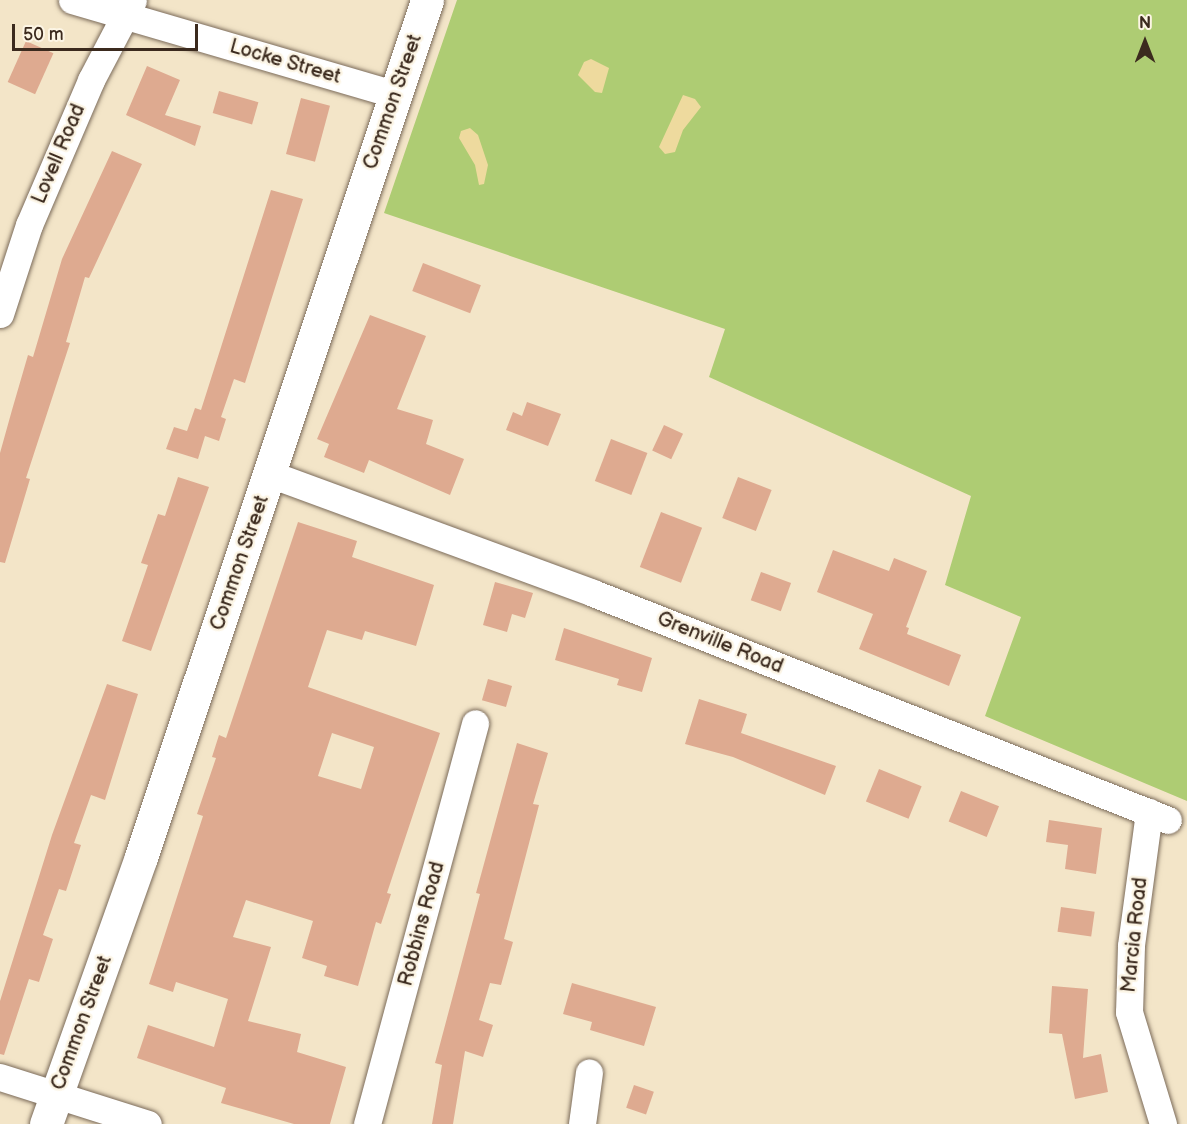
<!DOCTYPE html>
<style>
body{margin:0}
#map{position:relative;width:1187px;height:1124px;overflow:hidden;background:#f3e5c8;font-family:"Balsamiq Sans",sans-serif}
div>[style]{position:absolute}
.green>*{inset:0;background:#aecc73}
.sand>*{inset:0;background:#eeda9e}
.building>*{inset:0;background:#deaa90;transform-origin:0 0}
.roads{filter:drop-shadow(0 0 2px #7b6b5a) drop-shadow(0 0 2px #7b6b5a)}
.street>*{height:27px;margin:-13.5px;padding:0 13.5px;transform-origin:13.5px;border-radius:13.5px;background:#fff}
.secondary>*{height:33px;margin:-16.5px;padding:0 16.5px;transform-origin:16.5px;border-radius:16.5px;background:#fff}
span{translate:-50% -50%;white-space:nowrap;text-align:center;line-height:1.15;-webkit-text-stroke:5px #fcf5e5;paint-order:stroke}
.street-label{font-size:20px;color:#3b2a1e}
.north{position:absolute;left:1115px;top:12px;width:60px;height:60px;-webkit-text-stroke:4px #fcf5e5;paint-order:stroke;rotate:0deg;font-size:16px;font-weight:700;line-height:24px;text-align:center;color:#3b2a1e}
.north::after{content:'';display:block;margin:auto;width:21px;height:27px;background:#3b2a1e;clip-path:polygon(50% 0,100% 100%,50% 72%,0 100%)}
.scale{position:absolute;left:12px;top:24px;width:186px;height:27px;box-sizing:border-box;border:3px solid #3b2a1e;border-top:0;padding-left:8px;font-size:18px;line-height:21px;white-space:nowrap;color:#3b2a1e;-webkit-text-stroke:4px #fcf5e5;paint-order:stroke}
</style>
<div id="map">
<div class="green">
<i style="clip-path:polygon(457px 0,1187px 0,1187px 801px,985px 716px,1021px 617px,945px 585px,971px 496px,709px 377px,725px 329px,384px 213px)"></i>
</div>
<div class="sand">
<i style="clip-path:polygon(591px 59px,609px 68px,602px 93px,595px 92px,578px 75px,584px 62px)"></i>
<i style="clip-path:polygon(683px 95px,695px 99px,701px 107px,683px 130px,675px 152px,665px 154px,659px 147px)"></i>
<i style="clip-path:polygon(470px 128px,478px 135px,488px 165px,484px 184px,479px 185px,475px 165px,459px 138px,461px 131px)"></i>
</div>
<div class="building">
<i style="left:26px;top:41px;width:30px;height:45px;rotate:24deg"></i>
<i style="clip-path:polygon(147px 66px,180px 80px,165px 115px,201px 126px,195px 146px,126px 115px)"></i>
<i style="left:219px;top:91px;width:41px;height:23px;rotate:16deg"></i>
<i style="left:301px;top:98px;width:30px;height:58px;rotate:15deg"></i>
<i style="clip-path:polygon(112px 151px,142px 164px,89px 278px,85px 277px,66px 342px,70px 343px,26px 478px,30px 479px,5px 563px,0 562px,0 453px,12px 410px,28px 355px,33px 357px,62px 259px)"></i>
<i style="clip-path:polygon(271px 190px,303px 199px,245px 383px,234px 379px,221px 417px,226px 419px,219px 441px,205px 436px,198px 459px,166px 449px,174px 427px,187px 431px,195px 408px,201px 410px)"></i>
<i style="left:423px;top:263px;width:62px;height:30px;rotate:21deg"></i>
<i style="clip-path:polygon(370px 315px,426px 336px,397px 409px,433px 420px,426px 444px,464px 459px,450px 495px,369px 460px,364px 473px,324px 457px,329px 444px,317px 439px)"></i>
<i style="clip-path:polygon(527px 402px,561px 414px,548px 446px,506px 430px,513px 412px,522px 416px)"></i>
<i style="left:664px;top:425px;width:21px;height:28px;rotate:25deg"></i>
<i style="left:611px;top:439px;width:39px;height:45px;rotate:21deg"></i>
<i style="clip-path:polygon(178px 477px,209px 487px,151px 651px,122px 641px,148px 565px,141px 563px,158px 514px,165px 516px)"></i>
<i style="left:738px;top:477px;width:36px;height:44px;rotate:21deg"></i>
<i style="left:661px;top:512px;width:44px;height:59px;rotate:21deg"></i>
<i style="clip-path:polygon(evenodd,298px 522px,357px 541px,352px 557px,434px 585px,416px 646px,365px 631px,362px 640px,327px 630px,308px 687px,440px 733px,387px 893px,391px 894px,381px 924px,376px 922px,358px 986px,324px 976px,327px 966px,302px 958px,313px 921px,246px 900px,233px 937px,271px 947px,248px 1021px,301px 1034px,297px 1052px,346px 1067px,330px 1124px,294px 1124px,221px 1103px,226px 1088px,137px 1058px,148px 1025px,214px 1047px,228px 999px,176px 982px,173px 992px,149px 984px,203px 816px,197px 814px,216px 758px,212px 757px,219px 735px,226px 738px,298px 522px,332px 733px,374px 747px,361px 789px,318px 776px,332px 733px)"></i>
<i style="clip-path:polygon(833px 550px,889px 571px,894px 558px,927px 571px,906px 627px,909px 628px,907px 634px,961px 655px,949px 686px,859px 649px,873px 614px,817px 592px)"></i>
<i style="left:761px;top:572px;width:32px;height:30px;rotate:20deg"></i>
<i style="clip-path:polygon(495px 582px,533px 593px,525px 618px,512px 614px,507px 632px,483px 625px)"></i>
<i style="clip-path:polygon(564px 628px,652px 658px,642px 692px,617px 685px,619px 679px,555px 660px)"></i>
<i style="left:488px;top:679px;width:25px;height:22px;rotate:16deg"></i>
<i style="clip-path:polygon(107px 684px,138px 694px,105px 800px,91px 795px,74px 843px,81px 845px,66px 891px,59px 889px,43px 935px,53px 939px,39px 982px,29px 979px,4px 1055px,0 1054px,0 1001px,52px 835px)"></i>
<i style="clip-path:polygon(699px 699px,747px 714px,741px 733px,836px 766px,825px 795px,733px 757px,685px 744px)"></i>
<i style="clip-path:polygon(517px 743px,548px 753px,533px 804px,539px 805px,504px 939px,513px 942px,501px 985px,490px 983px,479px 1020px,493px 1025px,483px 1057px,465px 1051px,453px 1124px,432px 1124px,442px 1065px,435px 1063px,480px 894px,476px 893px)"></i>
<i style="left:879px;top:769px;width:46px;height:35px;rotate:22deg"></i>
<i style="left:961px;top:791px;width:41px;height:33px;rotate:22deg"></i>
<i style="clip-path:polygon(1049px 820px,1102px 828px,1096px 874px,1065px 869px,1068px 845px,1046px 842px)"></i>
<i style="left:1061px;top:907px;width:34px;height:25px;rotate:8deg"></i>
<i style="clip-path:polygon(572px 983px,656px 1007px,644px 1046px,590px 1030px,592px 1022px,563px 1014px)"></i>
<i style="clip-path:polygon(1052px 986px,1088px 989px,1083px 1058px,1101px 1054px,1108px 1092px,1075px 1099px,1062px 1034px,1049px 1033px)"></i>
<i style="left:634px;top:1085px;width:21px;height:24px;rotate:19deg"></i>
</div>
<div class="roads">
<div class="street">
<i style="left:72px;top:0;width:335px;rotate:16.3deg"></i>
<i style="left:0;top:314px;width:94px;rotate:-72deg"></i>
<i style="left:29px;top:225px;width:158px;rotate:-66.8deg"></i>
<i style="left:91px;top:80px;width:90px;rotate:-62.3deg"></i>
<i style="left:270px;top:474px;width:344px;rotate:20.2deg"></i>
<i style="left:593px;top:593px;width:618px;rotate:21.54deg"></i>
<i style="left:1149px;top:812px;width:135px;rotate:97.7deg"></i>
<i style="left:1131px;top:946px;width:66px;rotate:91.7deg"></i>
<i style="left:1129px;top:1012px;width:117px;rotate:73.1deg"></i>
<i style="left:0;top:1077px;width:155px;rotate:17.6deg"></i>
<i style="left:367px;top:1124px;width:415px;rotate:-74.9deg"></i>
<i style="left:582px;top:1124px;width:52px;rotate:-82.3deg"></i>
</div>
<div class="secondary">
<i style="left:46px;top:1124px;width:283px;rotate:-70.4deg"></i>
<i style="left:141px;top:857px;width:903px;rotate:-71.54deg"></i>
</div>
</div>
<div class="street-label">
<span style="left:285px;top:62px;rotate:16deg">Locke Street</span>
<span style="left:393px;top:102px;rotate:-71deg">Common Street</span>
<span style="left:59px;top:154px;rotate:-67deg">Lovell Road</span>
<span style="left:240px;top:563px;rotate:-71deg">Common Street</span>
<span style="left:720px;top:643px;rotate:22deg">Grenville Road</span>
<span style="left:422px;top:924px;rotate:-75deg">Robbins Road</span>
<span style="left:1135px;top:935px;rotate:-84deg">Marcia Road</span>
<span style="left:82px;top:1023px;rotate:-70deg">Common Street</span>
</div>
<div class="north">N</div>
<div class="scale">50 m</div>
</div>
